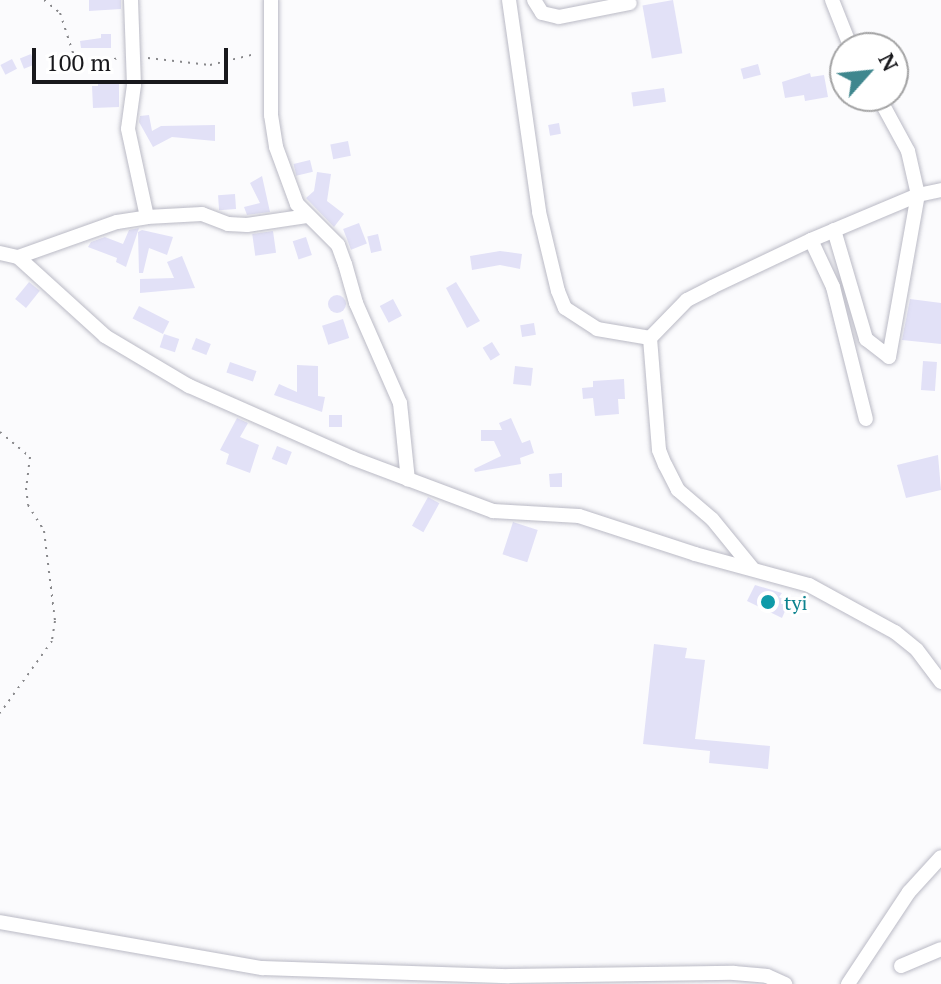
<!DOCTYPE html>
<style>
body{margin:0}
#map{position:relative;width:941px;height:984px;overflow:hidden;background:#fbfbfd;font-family:"PT Serif",serif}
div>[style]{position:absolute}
.building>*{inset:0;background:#e2e1f7;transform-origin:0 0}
.round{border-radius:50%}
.path>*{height:2px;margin-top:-1px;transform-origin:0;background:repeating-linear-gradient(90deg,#88888b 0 2px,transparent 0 8px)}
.roads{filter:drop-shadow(0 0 2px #babac5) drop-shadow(0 0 2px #babac5)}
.minor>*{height:14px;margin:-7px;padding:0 7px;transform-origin:7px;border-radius:7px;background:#fff}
.dots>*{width:22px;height:22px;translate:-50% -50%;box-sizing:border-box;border:4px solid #fff;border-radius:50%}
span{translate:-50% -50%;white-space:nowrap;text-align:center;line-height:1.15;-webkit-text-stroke:6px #fff;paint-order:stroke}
.culture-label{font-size:20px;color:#0d838f}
.left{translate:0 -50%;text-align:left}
.north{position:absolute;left:829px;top:32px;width:80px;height:80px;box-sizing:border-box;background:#fff;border:2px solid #a3a3a4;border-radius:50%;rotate:63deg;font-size:22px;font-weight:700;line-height:32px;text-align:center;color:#18181c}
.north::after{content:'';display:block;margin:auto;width:28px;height:36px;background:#3f878e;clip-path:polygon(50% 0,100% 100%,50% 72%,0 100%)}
.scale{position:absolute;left:32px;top:48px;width:196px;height:36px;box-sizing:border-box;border:4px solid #18181c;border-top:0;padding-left:10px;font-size:24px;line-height:28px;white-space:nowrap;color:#18181c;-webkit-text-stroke:6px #fff;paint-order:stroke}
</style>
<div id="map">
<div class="building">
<i style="clip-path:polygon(89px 0,121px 0,121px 9px,89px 11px)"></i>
<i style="left:673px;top:0;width:54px;height:31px;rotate:80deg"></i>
<i style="clip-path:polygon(101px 34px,111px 34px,111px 48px,81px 48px,80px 41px,101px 38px)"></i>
<i style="left:31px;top:54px;width:11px;height:12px;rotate:68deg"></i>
<i style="left:12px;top:59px;width:11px;height:13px;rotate:63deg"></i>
<i style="left:758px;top:64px;width:11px;height:18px;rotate:75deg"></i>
<i style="clip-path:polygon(810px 73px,811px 77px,824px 75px,828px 97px,805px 101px,804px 95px,785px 98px,782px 82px)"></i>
<i style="clip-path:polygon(119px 81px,119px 107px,93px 108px,92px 86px,98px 86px,98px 82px)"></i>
<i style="left:664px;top:88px;width:14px;height:33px;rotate:82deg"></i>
<i style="clip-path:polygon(149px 115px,152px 131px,161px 126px,215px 125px,215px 141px,172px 137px,153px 147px,139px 122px,140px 116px)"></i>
<i style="left:559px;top:123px;width:11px;height:11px;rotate:80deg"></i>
<i style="left:348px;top:141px;width:15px;height:18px;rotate:79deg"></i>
<i style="left:310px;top:160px;width:12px;height:17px;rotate:76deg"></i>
<i style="clip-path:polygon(317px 172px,331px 174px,327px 201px,344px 214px,334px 227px,306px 198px,314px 191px)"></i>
<i style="clip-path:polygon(262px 176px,270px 212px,247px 215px,244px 207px,260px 203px,250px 183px)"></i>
<i style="left:235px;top:194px;width:15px;height:17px;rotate:86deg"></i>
<i style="left:359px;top:223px;width:22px;height:17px;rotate:69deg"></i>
<i style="clip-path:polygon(139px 228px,126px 267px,116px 262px,117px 258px,88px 247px,91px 242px,105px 237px,123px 244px,129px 230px)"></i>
<i style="clip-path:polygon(142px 230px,173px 237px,167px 255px,149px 248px,143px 273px,139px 273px,138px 232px)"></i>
<i style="left:273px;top:231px;width:22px;height:21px;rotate:82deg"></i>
<i style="left:378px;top:234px;width:17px;height:11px;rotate:77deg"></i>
<i style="left:306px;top:237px;width:19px;height:14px;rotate:72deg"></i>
<i style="clip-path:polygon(500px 251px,522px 254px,520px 269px,500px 265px,472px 270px,470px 256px)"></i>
<i style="clip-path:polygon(182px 256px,195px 288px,140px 293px,140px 279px,174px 278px,167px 262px)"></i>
<i style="left:29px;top:282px;width:14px;height:22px;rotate:39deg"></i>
<i style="clip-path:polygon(456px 282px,480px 321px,467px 328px,446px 288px)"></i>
<i class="round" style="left:328px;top:295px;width:18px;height:18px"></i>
<i style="left:393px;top:299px;width:19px;height:15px;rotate:62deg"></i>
<i style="clip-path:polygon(910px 299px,941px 303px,941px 344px,902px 340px)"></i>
<i style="left:139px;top:306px;width:34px;height:14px;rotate:27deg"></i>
<i style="left:343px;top:319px;width:20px;height:22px;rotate:72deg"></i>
<i style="left:534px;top:323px;width:12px;height:14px;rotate:81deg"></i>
<i style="left:164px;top:334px;width:16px;height:14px;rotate:18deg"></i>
<i style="left:196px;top:338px;width:16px;height:12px;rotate:22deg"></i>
<i style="left:492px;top:342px;width:15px;height:11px;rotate:58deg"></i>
<i style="left:923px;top:361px;width:14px;height:29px;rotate:4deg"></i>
<i style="left:230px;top:362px;width:28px;height:11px;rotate:19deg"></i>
<i style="clip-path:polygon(297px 365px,318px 366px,318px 396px,325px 397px,322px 412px,274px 395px,279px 384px,297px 392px)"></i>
<i style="left:515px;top:366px;width:18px;height:18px;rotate:6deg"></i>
<i style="clip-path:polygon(624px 379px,625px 399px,618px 399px,619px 414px,595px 416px,593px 398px,583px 399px,582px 388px,593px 387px,593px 381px)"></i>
<i style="left:342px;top:415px;width:12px;height:13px;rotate:90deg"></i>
<i style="clip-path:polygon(237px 418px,248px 423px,240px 437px,259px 445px,250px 473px,226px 464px,229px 454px,220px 450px)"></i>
<i style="clip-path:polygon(511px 418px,522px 443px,530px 440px,534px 453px,520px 458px,521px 464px,475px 472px,474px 469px,501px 456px,494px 441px,481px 441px,481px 430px,502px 430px,499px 423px)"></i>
<i style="left:277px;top:446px;width:16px;height:14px;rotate:22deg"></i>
<i style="clip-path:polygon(938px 455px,941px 490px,906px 498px,897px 465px)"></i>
<i style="clip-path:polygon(562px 473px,562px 487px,550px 487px,549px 474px)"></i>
<i style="left:428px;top:497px;width:13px;height:33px;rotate:29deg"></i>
<i style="left:513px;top:522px;width:26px;height:34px;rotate:18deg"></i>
<i style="clip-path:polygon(755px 585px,782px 593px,779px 597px,789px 602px,782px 618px,747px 601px)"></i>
<i style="clip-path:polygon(654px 644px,687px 648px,685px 658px,705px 660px,695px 739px,770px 746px,768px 769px,709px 763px,710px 751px,643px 744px)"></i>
</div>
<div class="path">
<i style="left:44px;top:0;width:21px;rotate:39deg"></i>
<i style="left:60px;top:13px;width:48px;rotate:71.9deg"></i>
<i style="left:75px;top:59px;width:10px;rotate:37deg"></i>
<i style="left:83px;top:65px;width:36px;rotate:-11deg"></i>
<i style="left:148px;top:58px;width:62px;rotate:6.4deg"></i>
<i style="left:210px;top:65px;width:46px;rotate:-13.7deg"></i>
<i style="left:0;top:432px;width:39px;rotate:40deg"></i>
<i style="left:30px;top:457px;width:31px;rotate:97deg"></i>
<i style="left:26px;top:488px;width:17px;rotate:83deg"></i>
<i style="left:28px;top:505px;width:31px;rotate:58deg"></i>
<i style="left:44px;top:531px;width:91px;rotate:83deg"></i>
<i style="left:55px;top:621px;width:20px;rotate:99deg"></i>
<i style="left:52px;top:641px;width:89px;rotate:125.8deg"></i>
</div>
<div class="roads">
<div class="minor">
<i style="left:131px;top:0;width:85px;rotate:88deg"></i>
<i style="left:134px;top:85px;width:44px;rotate:97.8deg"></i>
<i style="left:128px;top:129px;width:90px;rotate:77.8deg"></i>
<i style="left:271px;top:0;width:115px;rotate:90deg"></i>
<i style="left:271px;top:115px;width:32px;rotate:81deg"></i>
<i style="left:276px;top:147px;width:61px;rotate:69.8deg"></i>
<i style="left:297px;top:204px;width:58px;rotate:45deg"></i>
<i style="left:338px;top:245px;width:20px;rotate:70deg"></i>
<i style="left:345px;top:264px;width:41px;rotate:74.2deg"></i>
<i style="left:356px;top:303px;width:109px;rotate:66.3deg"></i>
<i style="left:400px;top:403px;width:77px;rotate:84.1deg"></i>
<i style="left:509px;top:0;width:214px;rotate:81.9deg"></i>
<i style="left:539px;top:212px;width:81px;rotate:76.5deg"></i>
<i style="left:558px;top:291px;width:18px;rotate:68deg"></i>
<i style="left:565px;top:308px;width:38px;rotate:33deg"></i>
<i style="left:597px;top:329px;width:54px;rotate:9.6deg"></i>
<i style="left:534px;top:0;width:15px;rotate:58deg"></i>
<i style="left:542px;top:13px;width:17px;rotate:13deg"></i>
<i style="left:559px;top:17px;width:72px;rotate:-11.2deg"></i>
<i style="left:832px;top:0;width:52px;rotate:68.4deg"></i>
<i style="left:834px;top:230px;width:114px;rotate:73.6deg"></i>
<i style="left:866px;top:339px;width:29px;rotate:38deg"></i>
<i style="left:889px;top:357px;width:165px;rotate:-79.9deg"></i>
<i style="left:918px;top:195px;width:45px;rotate:-102.8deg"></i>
<i style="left:908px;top:151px;width:63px;rotate:-118.6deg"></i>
<i style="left:811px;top:240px;width:52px;rotate:64.9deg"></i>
<i style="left:833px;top:287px;width:136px;rotate:76deg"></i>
<i style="left:0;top:253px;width:18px;rotate:13deg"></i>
<i style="left:18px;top:257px;width:118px;rotate:42.2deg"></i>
<i style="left:105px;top:336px;width:98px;rotate:30.8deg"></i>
<i style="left:189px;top:386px;width:178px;rotate:23.8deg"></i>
<i style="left:352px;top:458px;width:151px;rotate:20.6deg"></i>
<i style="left:493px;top:511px;width:86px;rotate:3.3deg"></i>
<i style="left:579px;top:516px;width:122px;rotate:18.1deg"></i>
<i style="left:695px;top:554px;width:118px;rotate:15.2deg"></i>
<i style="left:809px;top:585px;width:98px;rotate:28.7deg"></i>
<i style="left:895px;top:632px;width:28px;rotate:39deg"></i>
<i style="left:917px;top:650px;width:40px;rotate:53deg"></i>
<i style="left:18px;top:257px;width:105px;rotate:-19.5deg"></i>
<i style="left:117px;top:222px;width:30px;rotate:-9deg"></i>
<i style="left:147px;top:217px;width:55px;rotate:-3.1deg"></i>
<i style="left:202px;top:214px;width:28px;rotate:21deg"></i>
<i style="left:228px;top:224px;width:19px;rotate:3deg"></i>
<i style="left:247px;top:225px;width:62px;rotate:-8.4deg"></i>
<i style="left:752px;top:568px;width:63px;rotate:-129.2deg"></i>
<i style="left:712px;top:519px;width:45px;rotate:-139.5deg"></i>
<i style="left:678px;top:490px;width:28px;rotate:-117deg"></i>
<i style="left:665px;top:465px;width:16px;rotate:-112deg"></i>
<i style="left:659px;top:450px;width:112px;rotate:-94.6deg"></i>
<i style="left:650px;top:338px;width:53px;rotate:-45.8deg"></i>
<i style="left:687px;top:300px;width:28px;rotate:-27deg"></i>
<i style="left:712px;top:287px;width:110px;rotate:-25.4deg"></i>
<i style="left:811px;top:240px;width:116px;rotate:-22.8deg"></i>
<i style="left:918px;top:195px;width:24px;rotate:-12deg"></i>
<i style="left:0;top:922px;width:266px;rotate:10deg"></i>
<i style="left:262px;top:968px;width:247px;rotate:1.9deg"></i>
<i style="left:509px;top:976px;width:225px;rotate:-0.8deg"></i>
<i style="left:734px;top:973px;width:33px;rotate:5deg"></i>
<i style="left:767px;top:976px;width:20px;rotate:24deg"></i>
<i style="left:901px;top:966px;width:43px;rotate:-23deg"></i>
<i style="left:848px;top:984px;width:110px;rotate:-56.5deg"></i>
<i style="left:909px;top:892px;width:47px;rotate:-47.6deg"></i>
</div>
</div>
<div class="dots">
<i style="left:768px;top:602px;background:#0f9aa8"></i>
</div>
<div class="culture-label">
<span class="left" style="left:784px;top:602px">tyi</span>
</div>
<div class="north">N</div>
<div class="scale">100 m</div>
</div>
